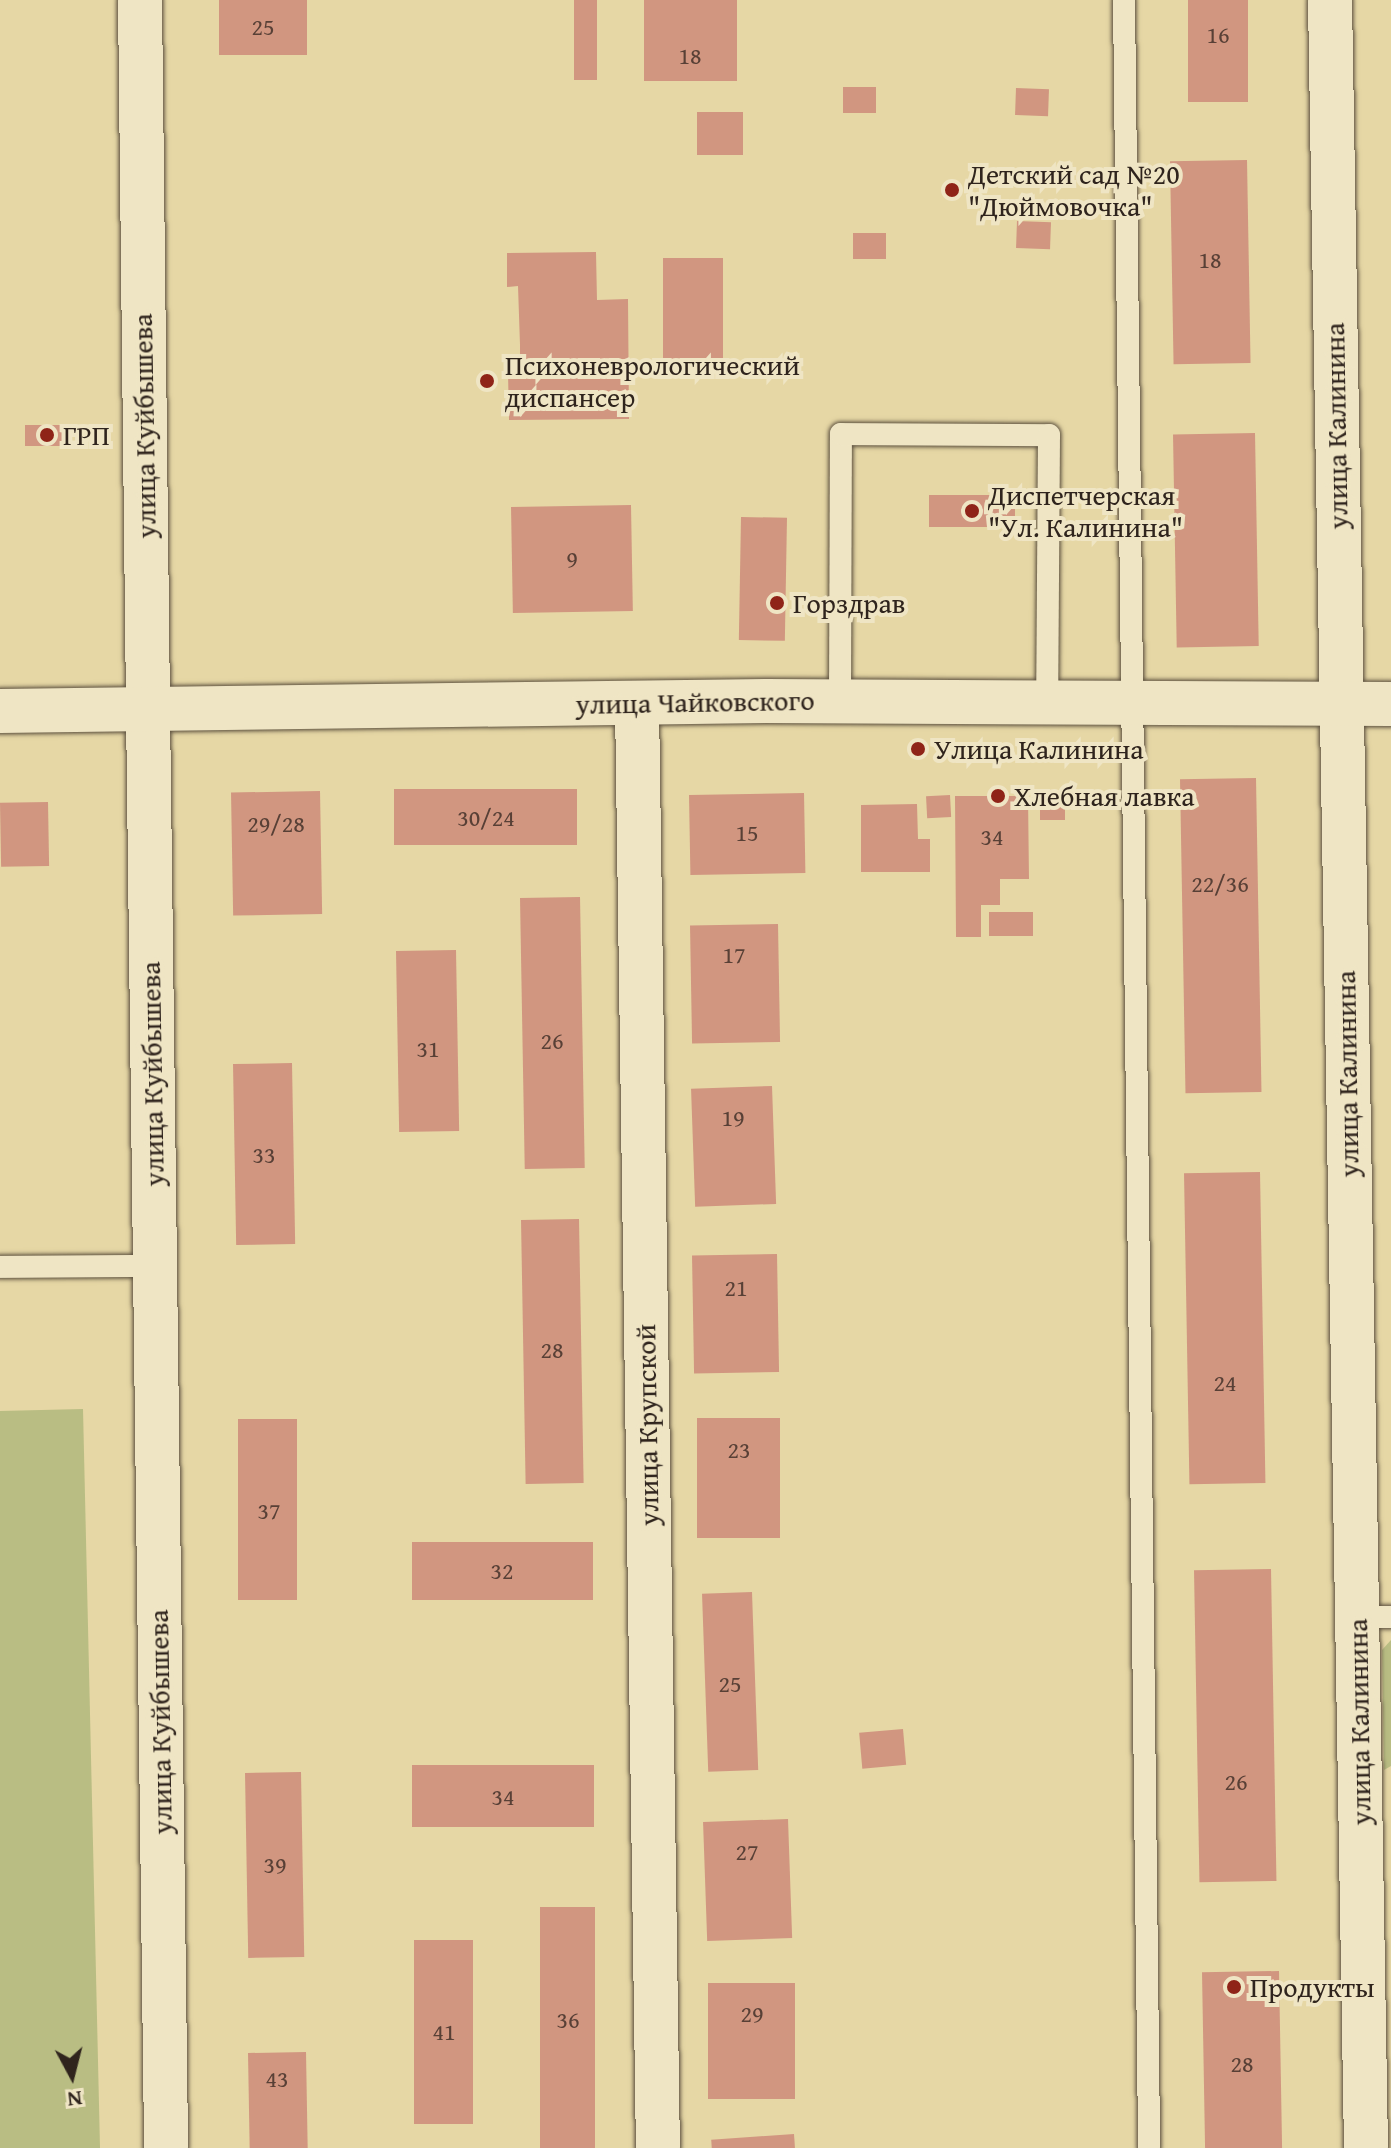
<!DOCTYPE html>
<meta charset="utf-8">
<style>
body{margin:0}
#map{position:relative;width:1391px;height:2148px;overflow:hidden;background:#e6d7a5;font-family:"Gentium Book Plus",serif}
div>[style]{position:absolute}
.green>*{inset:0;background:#b9bd83}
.building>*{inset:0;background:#d19680;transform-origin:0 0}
.roads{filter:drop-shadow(0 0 2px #5d513f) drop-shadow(0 0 2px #5d513f)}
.service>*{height:22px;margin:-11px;padding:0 11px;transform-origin:11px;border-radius:11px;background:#efe5c4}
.minor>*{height:44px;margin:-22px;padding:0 22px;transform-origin:22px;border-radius:22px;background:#efe5c4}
.tertiary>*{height:44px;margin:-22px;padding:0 22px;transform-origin:22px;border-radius:22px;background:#efe5c4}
.secondary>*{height:44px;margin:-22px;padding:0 22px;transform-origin:22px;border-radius:22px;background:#efe5c4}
.dots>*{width:22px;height:22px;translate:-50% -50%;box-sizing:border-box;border:4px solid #efe5c4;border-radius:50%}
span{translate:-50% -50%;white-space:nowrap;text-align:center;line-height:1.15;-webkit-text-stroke:8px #efe5c4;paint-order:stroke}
.number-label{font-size:24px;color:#584036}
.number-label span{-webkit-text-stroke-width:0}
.poi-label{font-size:28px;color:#2f241d}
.left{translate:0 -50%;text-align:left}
.street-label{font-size:28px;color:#2f241d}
.north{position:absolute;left:32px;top:2036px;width:80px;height:80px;-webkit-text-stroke:6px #efe5c4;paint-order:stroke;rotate:173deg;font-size:22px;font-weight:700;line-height:32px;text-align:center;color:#2f241d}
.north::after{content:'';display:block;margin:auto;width:28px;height:36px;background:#2f241d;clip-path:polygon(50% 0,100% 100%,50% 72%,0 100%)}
</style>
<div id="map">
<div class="green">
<i style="clip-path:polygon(83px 1409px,100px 2148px,0 2148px,0 1411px)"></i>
<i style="clip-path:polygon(1391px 1640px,1391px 1766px,1384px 1770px,1382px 1650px)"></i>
</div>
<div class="building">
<i style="left:219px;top:0;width:88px;height:55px"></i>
<i style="left:574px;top:0;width:23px;height:80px"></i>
<i style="left:644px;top:0;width:93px;height:81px"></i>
<i style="left:1188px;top:0;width:60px;height:102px"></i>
<i style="left:843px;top:87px;width:33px;height:26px"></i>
<i style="left:1016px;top:88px;width:33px;height:27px;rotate:2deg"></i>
<i style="left:743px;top:112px;width:43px;height:46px;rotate:90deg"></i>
<i style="left:1247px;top:160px;width:203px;height:77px;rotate:89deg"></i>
<i style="left:1017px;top:221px;width:34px;height:27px;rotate:2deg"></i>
<i style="left:853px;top:233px;width:33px;height:26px"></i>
<i style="clip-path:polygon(596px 252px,597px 300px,628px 299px,629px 419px,509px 420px,508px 373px,520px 373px,520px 345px,518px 286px,507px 287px,507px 253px)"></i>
<i style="left:663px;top:258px;width:60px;height:111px"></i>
<i style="left:25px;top:425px;width:44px;height:21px"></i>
<i style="left:1255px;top:433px;width:213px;height:82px;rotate:89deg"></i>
<i style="left:929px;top:495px;width:86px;height:32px"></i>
<i style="left:631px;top:505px;width:106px;height:120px;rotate:89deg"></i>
<i style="left:741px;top:517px;width:46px;height:123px;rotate:1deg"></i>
<i style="left:1256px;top:778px;width:314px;height:76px;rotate:89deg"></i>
<i style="left:577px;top:789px;width:56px;height:183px;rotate:90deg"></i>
<i style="left:320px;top:791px;width:123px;height:89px;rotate:89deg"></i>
<i style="left:804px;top:793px;width:80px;height:115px;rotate:89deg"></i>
<i style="left:950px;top:795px;width:22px;height:24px;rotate:87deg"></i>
<i style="clip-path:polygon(955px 796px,1028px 796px,1029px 879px,1000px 879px,1000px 905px,981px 905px,981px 937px,956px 937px)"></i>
<i style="left:1040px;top:796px;width:25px;height:24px"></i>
<i style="left:48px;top:802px;width:64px;height:48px;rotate:89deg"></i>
<i style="clip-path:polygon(917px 804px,918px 839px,930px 839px,930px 872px,861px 872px,861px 805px)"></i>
<i style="left:580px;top:897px;width:271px;height:60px;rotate:89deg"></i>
<i style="left:989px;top:912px;width:44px;height:24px"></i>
<i style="left:778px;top:924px;width:118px;height:88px;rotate:89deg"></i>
<i style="left:456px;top:950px;width:181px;height:60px;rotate:89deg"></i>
<i style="left:292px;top:1063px;width:181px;height:59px;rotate:89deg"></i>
<i style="left:772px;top:1086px;width:118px;height:81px;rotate:88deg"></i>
<i style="left:1260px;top:1172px;width:311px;height:76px;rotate:89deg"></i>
<i style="left:579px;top:1219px;width:264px;height:58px;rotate:89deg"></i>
<i style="left:777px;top:1254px;width:118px;height:85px;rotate:89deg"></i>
<i style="left:780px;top:1418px;width:120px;height:83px;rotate:90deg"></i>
<i style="left:238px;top:1419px;width:59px;height:181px"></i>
<i style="left:593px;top:1542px;width:58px;height:181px;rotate:90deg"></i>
<i style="left:1271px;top:1569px;width:312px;height:77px;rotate:89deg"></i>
<i style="left:752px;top:1592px;width:178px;height:50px;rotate:88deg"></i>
<i style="left:903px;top:1729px;width:36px;height:44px;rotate:85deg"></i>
<i style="left:594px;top:1765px;width:62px;height:182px;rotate:90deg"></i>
<i style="left:301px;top:1772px;width:185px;height:56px;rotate:89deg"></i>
<i style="left:788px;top:1819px;width:119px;height:85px;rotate:88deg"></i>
<i style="left:595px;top:1907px;width:241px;height:55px;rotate:90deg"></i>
<i style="left:414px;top:1940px;width:59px;height:184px"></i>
<i style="left:1279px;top:1971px;width:177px;height:77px;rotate:89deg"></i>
<i style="left:795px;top:1983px;width:116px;height:87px;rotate:90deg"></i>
<i style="left:306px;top:2052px;width:96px;height:58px;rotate:89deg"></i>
<i style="left:794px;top:2134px;width:14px;height:83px;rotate:86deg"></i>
</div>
<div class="roads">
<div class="service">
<i style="left:1124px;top:0;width:2148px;rotate:89.33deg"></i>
<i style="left:840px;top:701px;width:267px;rotate:-89.8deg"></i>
<i style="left:841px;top:434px;width:208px;rotate:0.3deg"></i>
<i style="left:1049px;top:435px;width:267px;rotate:90.4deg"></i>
<i style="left:0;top:1267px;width:155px;rotate:-0.4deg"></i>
<i style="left:1357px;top:1617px;width:34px"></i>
</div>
<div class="minor">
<i style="left:140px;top:0;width:709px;rotate:89.35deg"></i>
<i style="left:637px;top:703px;width:1445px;rotate:89.17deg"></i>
</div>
<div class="tertiary">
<i style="left:1330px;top:0;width:2148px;rotate:89.04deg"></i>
</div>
<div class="secondary">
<i style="left:148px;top:709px;width:1439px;rotate:89.28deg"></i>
<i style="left:0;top:711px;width:766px;rotate:-0.75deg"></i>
<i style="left:766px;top:701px;width:625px;rotate:0.28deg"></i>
</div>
</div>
<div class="dots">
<i style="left:952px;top:190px;background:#8f2418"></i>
<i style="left:487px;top:381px;background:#8f2418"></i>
<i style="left:47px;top:435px;background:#8f2418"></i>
<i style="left:972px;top:511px;background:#8f2418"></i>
<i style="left:777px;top:603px;background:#8f2418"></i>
<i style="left:918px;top:749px;background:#8f2418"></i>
<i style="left:998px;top:796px;background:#8f2418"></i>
<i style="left:1234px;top:1987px;background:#8f2418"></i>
</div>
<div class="number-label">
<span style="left:263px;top:27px">25</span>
<span style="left:1218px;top:35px">16</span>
<span style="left:690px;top:56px">18</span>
<span style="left:1210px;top:260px">18</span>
<span style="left:572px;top:559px">9</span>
<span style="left:486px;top:818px">30/24</span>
<span style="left:276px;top:824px">29/28</span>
<span style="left:747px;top:833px">15</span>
<span style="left:992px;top:837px">34</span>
<span style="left:1220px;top:884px">22/36</span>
<span style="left:734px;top:955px">17</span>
<span style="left:552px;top:1041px">26</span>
<span style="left:428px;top:1049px">31</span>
<span style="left:733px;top:1118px">19</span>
<span style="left:264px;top:1155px">33</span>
<span style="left:736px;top:1288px">21</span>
<span style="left:552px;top:1350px">28</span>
<span style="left:1225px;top:1383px">24</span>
<span style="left:739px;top:1450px">23</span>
<span style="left:269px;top:1511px">37</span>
<span style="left:502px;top:1571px">32</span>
<span style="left:730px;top:1684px">25</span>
<span style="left:1236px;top:1782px">26</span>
<span style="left:503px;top:1797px">34</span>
<span style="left:747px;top:1852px">27</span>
<span style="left:275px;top:1865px">39</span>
<span style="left:752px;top:2014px">29</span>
<span style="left:568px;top:2020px">36</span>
<span style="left:444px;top:2032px">41</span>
<span style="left:1242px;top:2064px">28</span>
<span style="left:277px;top:2079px">43</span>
</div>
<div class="poi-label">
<span class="left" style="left:968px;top:190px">Детский сад №20<br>"Дюймовочка"</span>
<span class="left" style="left:505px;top:381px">Психоневрологический<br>диспансер</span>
<span class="left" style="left:63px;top:435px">ГРП</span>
<span class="left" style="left:988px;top:511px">Диспетчерская<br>"Ул. Калинина"</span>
<span class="left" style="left:793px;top:603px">Горздрав</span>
<span class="left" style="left:934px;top:749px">Улица Калинина</span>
<span class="left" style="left:1014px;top:796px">Хлебная лавка</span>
<span class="left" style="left:1250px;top:1987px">Продукты</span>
</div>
<div class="street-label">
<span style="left:144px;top:426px;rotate:-91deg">улица Куйбышева</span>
<span style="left:1336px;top:426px;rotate:-91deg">улица Калинина</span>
<span style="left:695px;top:702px;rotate:-1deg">улица Чайковского</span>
<span style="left:152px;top:1074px;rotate:-91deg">улица Куйбышева</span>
<span style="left:1347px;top:1074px;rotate:-91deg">улица Калинина</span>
<span style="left:647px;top:1425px;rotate:-91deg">улица Крупской</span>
<span style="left:160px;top:1722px;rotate:-91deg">улица Куйбышева</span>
<span style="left:1359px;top:1722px;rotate:-91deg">улица Калинина</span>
</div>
<div class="north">N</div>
</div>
